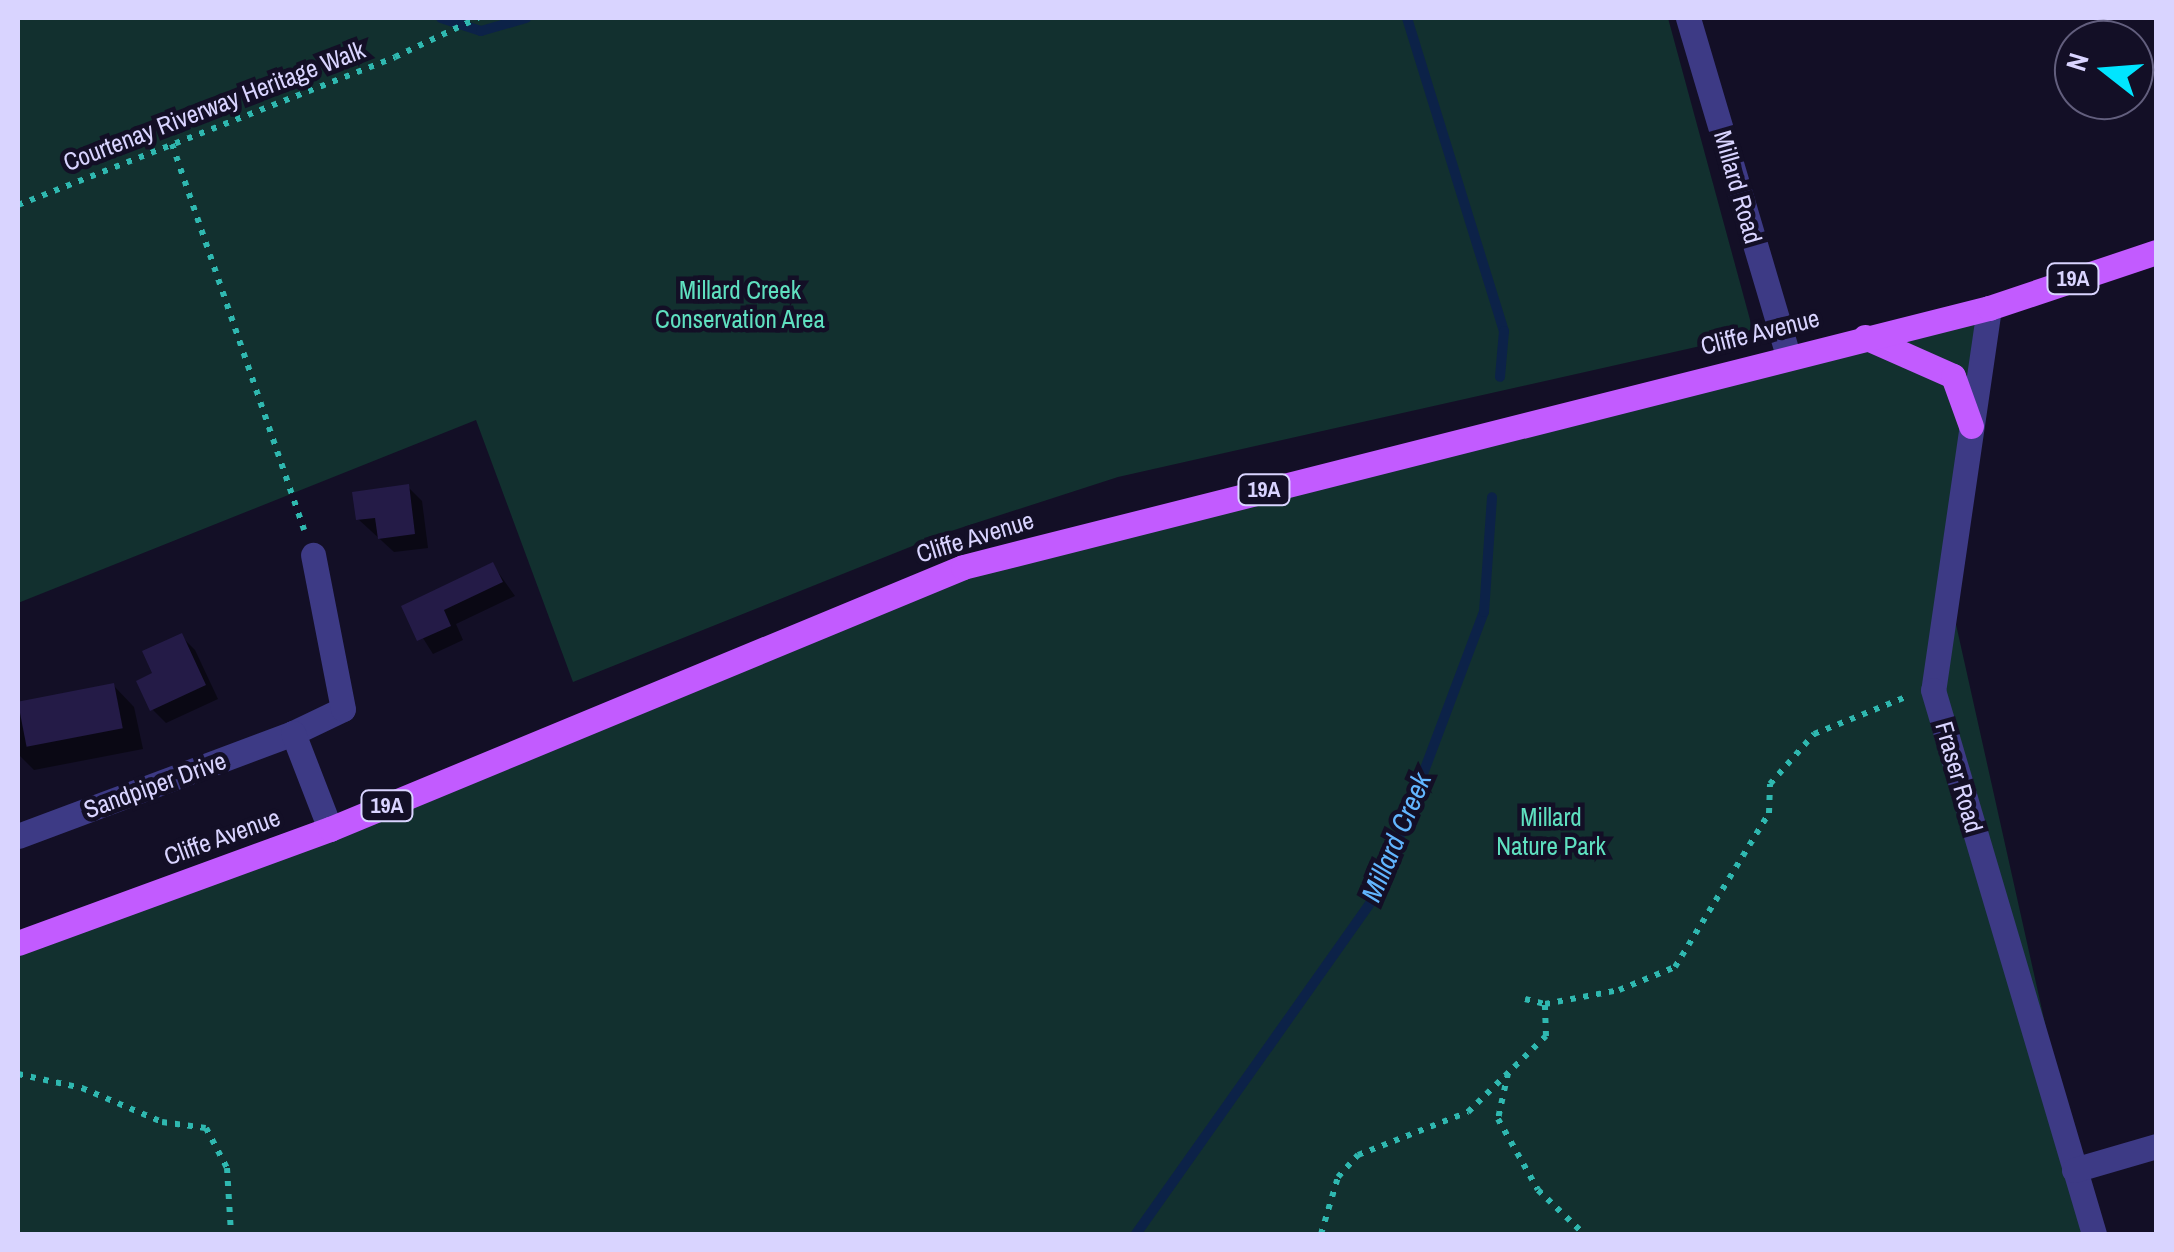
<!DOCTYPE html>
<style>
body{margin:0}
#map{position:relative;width:2174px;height:1252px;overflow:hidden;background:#130f26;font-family:"Archivo Narrow",sans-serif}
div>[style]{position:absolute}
.green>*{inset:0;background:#12302f}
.shadow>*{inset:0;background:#0007}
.stream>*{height:10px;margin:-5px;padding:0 5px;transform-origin:5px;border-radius:5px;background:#0c2248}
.building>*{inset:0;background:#241b47;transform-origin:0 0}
.path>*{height:6px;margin-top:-3px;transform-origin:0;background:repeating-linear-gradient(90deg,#2fb8b0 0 5px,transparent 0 13px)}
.minor>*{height:25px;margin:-12.5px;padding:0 12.5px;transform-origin:12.5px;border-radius:12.5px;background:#3d3a85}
.major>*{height:25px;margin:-12.5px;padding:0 12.5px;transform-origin:12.5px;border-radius:12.5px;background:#c25bff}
span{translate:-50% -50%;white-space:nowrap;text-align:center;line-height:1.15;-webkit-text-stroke:9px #130f26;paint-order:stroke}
.shield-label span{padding:2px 8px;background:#130f26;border:2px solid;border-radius:8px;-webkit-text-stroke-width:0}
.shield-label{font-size:22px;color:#d9d4ff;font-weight:700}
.street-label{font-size:25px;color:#d9d4ff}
.park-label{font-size:25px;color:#5fe0c0}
.water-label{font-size:28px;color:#62b6ff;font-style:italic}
.frame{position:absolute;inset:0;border:20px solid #d9d4ff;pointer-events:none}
.north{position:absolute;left:2054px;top:20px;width:100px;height:100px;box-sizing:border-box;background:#130f26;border:2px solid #625e7d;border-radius:50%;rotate:287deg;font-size:28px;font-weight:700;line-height:40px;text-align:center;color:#d9d4ff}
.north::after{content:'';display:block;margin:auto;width:35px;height:45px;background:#00e5ff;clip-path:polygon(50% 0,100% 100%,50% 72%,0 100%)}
</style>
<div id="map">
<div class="green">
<i style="clip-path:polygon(18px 18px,1668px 18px,1752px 327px,1745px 336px,1118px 477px,945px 533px,573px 682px,476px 420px,18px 603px)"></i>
<i style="clip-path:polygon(1989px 308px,1947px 584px,2092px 1234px,18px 1234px,18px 943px,963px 567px)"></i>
</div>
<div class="shadow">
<i style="clip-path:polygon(408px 487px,422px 501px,428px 548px,394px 552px,358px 519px)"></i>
<i style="clip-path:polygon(493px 565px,515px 596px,456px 624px,463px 640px,433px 654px,404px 608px)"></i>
<i style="clip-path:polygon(181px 636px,195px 650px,218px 699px,166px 723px,152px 709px,155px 675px)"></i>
<i style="clip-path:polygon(113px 685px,134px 707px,143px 749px,34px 770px,18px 754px,18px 704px)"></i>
</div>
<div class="stream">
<i style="left:441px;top:18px;width:42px;rotate:18deg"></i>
<i style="left:481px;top:31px;width:47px;rotate:-16.1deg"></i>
<i style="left:1407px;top:18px;width:328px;rotate:72.8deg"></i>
<i style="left:1504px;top:331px;width:46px;rotate:95deg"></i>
<i style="left:1136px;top:1234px;width:420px;rotate:-54.7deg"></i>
<i style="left:1379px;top:891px;width:298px;rotate:-69.4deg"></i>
<i style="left:1484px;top:612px;width:115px;rotate:-86deg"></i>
</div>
<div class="building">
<i style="clip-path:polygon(409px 484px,415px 534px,378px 539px,375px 518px,356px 520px,352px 492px)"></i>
<i style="clip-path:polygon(493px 562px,503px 582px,444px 610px,451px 626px,417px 641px,401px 606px)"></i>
<i style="clip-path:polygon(182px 633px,206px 685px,150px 711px,136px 681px,152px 673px,142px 651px)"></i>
<i style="left:114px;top:683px;width:46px;height:98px;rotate:79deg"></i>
</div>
<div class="path">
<i style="left:172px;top:144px;width:408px;rotate:71.1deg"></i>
<i style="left:18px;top:205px;width:405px;rotate:-21.4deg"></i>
<i style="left:395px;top:57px;width:92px;rotate:-25.2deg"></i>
<i style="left:1525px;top:999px;width:21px;rotate:14deg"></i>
<i style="left:1508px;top:1073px;width:47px;rotate:102.3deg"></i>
<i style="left:1498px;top:1119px;width:81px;rotate:60.6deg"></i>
<i style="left:1538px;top:1190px;width:64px;rotate:43.7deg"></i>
<i style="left:18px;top:1074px;width:66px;rotate:12.3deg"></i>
<i style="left:82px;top:1088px;width:87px;rotate:23deg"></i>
<i style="left:162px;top:1122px;width:44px;rotate:7.8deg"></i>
<i style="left:206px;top:1128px;width:45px;rotate:62.3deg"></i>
<i style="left:227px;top:1168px;width:66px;rotate:86.5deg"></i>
<i style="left:1321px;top:1234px;width:59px;rotate:-73.4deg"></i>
<i style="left:1338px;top:1177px;width:30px;rotate:-48deg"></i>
<i style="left:1358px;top:1155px;width:118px;rotate:-21.4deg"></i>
<i style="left:1468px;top:1112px;width:109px;rotate:-44.3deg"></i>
<i style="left:1546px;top:1036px;width:32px;rotate:-92deg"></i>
<i style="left:1545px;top:1004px;width:75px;rotate:-10.7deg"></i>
<i style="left:1619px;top:990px;width:61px;rotate:-22.3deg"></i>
<i style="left:1675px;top:967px;width:180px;rotate:-58.6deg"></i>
<i style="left:1769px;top:813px;width:29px;rotate:-88deg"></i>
<i style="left:1770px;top:784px;width:67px;rotate:-48.7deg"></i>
<i style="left:1814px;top:734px;width:101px;rotate:-22deg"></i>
</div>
<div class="minor">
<i style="left:1688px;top:18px;width:352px;rotate:73.5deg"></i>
<i style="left:1989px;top:308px;width:386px;rotate:98.3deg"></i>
<i style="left:1933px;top:690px;width:567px;rotate:73.51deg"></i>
<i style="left:293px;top:733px;width:55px;rotate:-25.6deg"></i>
<i style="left:343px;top:709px;width:157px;rotate:-101deg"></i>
<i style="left:18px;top:836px;width:294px;rotate:-20.5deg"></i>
<i style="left:293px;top:733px;width:103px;rotate:68.9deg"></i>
<i style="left:2074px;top:1170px;width:85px;rotate:-16.3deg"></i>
</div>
<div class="major">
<i style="left:1865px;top:337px;width:96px;rotate:23.9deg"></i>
<i style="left:1953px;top:376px;width:53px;rotate:70.2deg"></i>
<i style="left:18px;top:943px;width:332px;rotate:-20.1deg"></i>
<i style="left:330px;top:829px;width:685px;rotate:-22.48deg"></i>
<i style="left:963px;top:567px;width:1058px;rotate:-14.17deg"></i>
<i style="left:1989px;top:308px;width:176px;rotate:-18.5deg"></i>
</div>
<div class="shield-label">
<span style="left:2073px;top:279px">19A</span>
<span style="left:1264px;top:490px">19A</span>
<span style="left:387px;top:806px">19A</span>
</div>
<div class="street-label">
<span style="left:214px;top:106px;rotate:-21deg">Courtenay Riverway Heritage Walk</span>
<span style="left:1738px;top:187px;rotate:74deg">Millard Road</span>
<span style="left:1760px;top:332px;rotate:-14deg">Cliffe Avenue</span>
<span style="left:975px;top:537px;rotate:-17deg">Cliffe Avenue</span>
<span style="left:1959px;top:777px;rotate:74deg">Fraser Road</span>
<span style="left:155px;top:785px;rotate:-20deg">Sandpiper Drive</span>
<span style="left:222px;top:837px;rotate:-20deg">Cliffe Avenue</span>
</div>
<div class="park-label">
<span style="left:740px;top:305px">Millard Creek<br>Conservation Area</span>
<span style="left:1551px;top:832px">Millard<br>Nature Park</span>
</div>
<div class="water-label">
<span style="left:1396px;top:837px;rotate:-67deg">Millard Creek</span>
</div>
<div class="frame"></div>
<div class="north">N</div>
</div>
